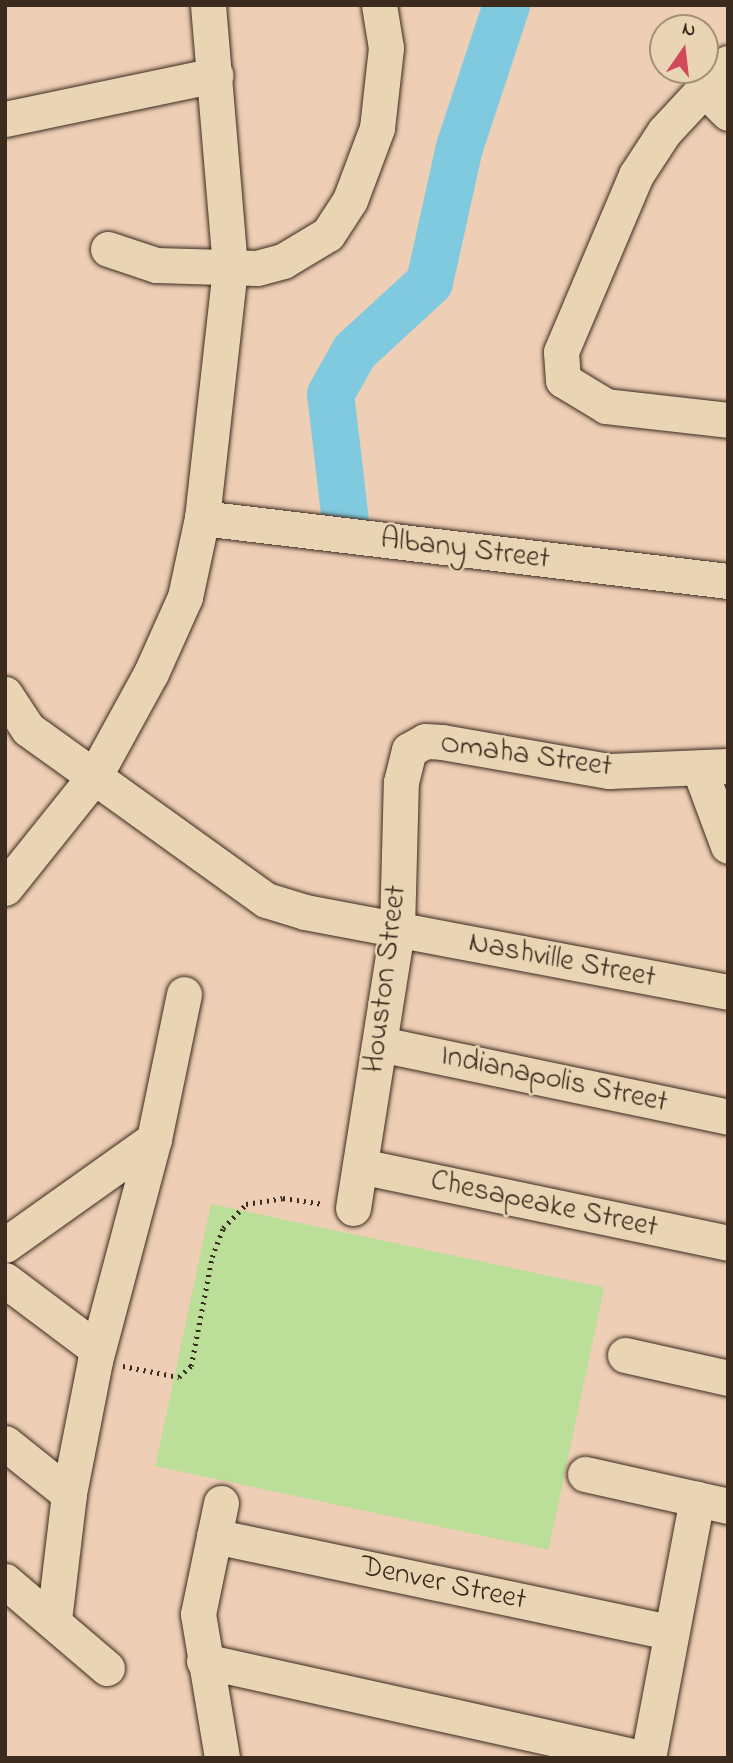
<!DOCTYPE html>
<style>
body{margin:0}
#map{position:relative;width:733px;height:1763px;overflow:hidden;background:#eeceb4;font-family:"Indie Flower",sans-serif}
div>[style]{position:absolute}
.green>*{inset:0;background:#bbde98;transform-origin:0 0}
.river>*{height:47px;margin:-23.5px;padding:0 23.5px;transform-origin:23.5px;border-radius:23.5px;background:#80cae0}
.path>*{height:4.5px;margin-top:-2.25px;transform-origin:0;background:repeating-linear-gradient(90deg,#3b2a1e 0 2px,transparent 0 7px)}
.roads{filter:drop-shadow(0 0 2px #3b2a1e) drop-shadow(0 0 2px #3b2a1e)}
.minor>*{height:35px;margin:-17.5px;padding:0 17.5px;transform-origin:17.5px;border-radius:17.5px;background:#e9d4b3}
span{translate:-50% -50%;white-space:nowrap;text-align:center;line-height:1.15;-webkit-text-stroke:5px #e9d4b3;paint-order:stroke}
.street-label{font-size:30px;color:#3b2a1e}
.frame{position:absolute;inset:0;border:7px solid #3b2a1e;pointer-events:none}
.north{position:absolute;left:649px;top:14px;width:70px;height:70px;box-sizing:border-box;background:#e9d4b3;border:2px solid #a39077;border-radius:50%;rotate:14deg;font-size:19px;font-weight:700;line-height:28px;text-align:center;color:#3b2a1e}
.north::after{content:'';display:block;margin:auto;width:24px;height:32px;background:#d1495b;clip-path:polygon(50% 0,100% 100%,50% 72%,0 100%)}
</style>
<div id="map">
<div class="green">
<i style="left:211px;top:1204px;width:402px;height:268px;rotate:12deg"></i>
</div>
<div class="river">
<i style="left:345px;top:521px;width:128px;rotate:-96.7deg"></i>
<i style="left:330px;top:394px;width:49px;rotate:-60.8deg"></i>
<i style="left:354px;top:351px;width:102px;rotate:-42.6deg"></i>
<i style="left:429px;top:282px;width:138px;rotate:-77.5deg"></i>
<i style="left:459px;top:147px;width:150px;rotate:-71.7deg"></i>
</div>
<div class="path">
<i style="left:123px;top:1366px;width:57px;rotate:11.1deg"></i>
<i style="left:179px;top:1377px;width:16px;rotate:-43deg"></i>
<i style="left:191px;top:1366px;width:111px;rotate:-79.1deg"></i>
<i style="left:212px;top:1257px;width:31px;rotate:-69deg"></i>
<i style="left:223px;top:1228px;width:33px;rotate:-46deg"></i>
<i style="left:246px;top:1204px;width:37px;rotate:-9deg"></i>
<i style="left:283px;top:1198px;width:41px;rotate:8.3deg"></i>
</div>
<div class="roads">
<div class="minor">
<i style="left:728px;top:63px;width:94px;rotate:132.8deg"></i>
<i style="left:664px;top:132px;width:51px;rotate:123.1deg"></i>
<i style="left:636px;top:175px;width:192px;rotate:113deg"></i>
<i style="left:561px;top:352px;width:28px;rotate:86deg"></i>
<i style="left:563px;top:380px;width:50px;rotate:31.2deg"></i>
<i style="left:606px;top:406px;width:123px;rotate:6.5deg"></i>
<i style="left:703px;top:88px;width:35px;rotate:45deg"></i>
<i style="left:5px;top:119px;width:215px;rotate:-11.8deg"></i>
<i style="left:108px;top:249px;width:51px;rotate:18.4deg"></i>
<i style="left:156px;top:265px;width:101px;rotate:1.7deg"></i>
<i style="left:257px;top:268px;width:27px;rotate:-15deg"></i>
<i style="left:283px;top:261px;width:52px;rotate:-31deg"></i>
<i style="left:328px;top:234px;width:40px;rotate:-57.1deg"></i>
<i style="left:350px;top:200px;width:77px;rotate:-69.4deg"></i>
<i style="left:377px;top:128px;width:81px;rotate:-83.6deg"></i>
<i style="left:386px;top:48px;width:44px;rotate:-99.2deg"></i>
<i style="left:202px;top:518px;width:530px;rotate:6.83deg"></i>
<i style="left:5px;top:694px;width:42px;rotate:56.7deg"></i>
<i style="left:28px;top:729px;width:293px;rotate:35.7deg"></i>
<i style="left:266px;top:900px;width:41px;rotate:17.1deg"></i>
<i style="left:305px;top:912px;width:430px;rotate:10.7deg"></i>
<i style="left:699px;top:768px;width:83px;rotate:69.6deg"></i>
<i style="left:5px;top:888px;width:142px;rotate:-51.3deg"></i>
<i style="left:94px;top:777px;width:119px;rotate:-61.3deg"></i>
<i style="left:151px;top:673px;width:83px;rotate:-65.9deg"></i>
<i style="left:185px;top:597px;width:81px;rotate:-77.9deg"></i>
<i style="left:202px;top:518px;width:253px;rotate:-83.6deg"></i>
<i style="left:230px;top:267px;width:263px;rotate:-94.8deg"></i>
<i style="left:380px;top:1044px;width:356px;rotate:11.8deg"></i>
<i style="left:154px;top:1139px;width:148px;rotate:-78.3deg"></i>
<i style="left:360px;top:1166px;width:376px;rotate:11.8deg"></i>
<i style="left:353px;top:1208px;width:281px;rotate:-81deg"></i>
<i style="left:397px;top:930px;width:148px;rotate:-88.5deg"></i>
<i style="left:401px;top:782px;width:33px;rotate:-76deg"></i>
<i style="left:409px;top:750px;width:18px;rotate:-29deg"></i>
<i style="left:425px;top:741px;width:17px;rotate:3deg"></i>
<i style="left:442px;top:742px;width:169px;rotate:9.9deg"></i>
<i style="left:609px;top:771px;width:119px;rotate:-2.4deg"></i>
<i style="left:5px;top:1245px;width:183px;rotate:-35.4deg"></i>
<i style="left:154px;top:1139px;width:230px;rotate:104.9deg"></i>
<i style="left:95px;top:1361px;width:136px;rotate:101.1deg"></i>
<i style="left:69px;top:1494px;width:127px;rotate:96.8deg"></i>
<i style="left:5px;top:1280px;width:115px;rotate:36.9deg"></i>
<i style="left:625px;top:1355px;width:106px;rotate:12.6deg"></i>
<i style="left:5px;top:1443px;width:82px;rotate:38.6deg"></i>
<i style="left:585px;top:1474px;width:147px;rotate:12.6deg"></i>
<i style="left:221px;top:1503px;width:113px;rotate:101.7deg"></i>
<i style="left:198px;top:1614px;width:145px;rotate:80.5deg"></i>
<i style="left:214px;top:1536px;width:467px;rotate:11.9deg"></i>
<i style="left:5px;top:1581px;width:134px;rotate:40.5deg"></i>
<i style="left:204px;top:1661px;width:447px;rotate:12.5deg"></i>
<i style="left:648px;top:1758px;width:264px;rotate:-79.3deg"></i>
</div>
</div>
<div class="street-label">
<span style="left:465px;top:550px;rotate:7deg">Albany Street</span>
<span style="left:526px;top:756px;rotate:8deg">Omaha Street</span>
<span style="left:562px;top:961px;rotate:11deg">Nashville Street</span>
<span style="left:386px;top:979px;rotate:-83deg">Houston Street</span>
<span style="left:554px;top:1080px;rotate:12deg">Indianapolis Street</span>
<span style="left:544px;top:1205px;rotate:12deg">Chesapeake Street</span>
<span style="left:443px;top:1584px;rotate:12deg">Denver Street</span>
</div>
<div class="frame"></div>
<div class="north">N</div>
</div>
